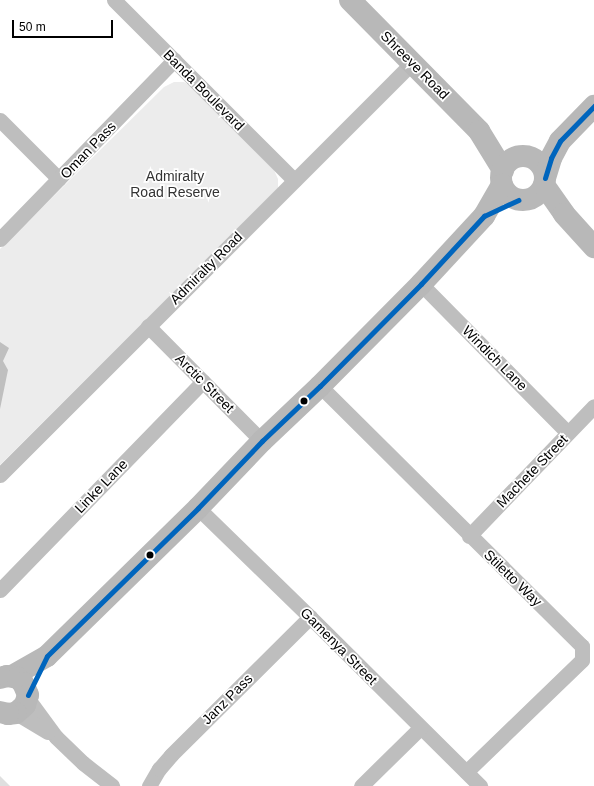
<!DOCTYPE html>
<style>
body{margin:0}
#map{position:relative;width:594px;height:786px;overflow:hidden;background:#fff;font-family:Helvetica,sans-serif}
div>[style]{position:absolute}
.green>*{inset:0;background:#ececec}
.water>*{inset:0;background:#bfbfbf}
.building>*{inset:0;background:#dfdfdf}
.street>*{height:15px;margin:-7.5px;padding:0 7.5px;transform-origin:7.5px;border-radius:7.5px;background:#bebebe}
.secondary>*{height:22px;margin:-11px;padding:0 11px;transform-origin:11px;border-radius:11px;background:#b8b8b8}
.secondary>.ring{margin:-11px;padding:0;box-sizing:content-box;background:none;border:22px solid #b8b8b8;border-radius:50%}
.bus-1>*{height:5px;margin:-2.5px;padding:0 2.5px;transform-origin:2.5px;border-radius:2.5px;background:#0065bd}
.dots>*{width:11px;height:11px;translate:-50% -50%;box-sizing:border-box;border:2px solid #fff;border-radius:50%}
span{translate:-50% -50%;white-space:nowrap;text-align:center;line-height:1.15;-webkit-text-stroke:3.5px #fff;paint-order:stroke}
.street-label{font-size:14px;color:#000}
.park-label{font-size:14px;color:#333}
.scale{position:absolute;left:12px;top:20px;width:101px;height:18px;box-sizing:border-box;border:2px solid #000;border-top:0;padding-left:5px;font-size:12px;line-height:14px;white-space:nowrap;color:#000;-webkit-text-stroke:3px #fff;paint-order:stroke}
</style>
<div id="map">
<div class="green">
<i style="clip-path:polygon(174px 82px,184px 82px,192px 87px,274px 170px,278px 179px,278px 188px,0 465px,0 249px,164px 87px)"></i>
</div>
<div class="water">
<i style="clip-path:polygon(0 342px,9px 348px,3px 361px,8px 370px,0 409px)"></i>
</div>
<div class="building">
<i style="clip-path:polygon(0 776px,10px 786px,0 786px)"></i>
</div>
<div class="street">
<i style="left:114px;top:0;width:255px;rotate:45deg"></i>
<i style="left:0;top:120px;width:83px;rotate:45deg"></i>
<i style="left:0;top:239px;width:250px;rotate:-45.8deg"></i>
<i style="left:421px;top:284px;width:209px;rotate:45.4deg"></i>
<i style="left:148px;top:326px;width:162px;rotate:45.3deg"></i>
<i style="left:320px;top:386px;width:369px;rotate:44.8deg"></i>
<i style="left:582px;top:646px;width:14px;rotate:90deg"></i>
<i style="left:582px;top:660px;width:161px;rotate:136deg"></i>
<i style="left:0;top:475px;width:584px;rotate:-45deg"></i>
<i style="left:198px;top:508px;width:156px;rotate:44.2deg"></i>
<i style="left:310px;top:617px;width:240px;rotate:44.8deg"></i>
<i style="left:469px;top:536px;width:180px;rotate:-46.1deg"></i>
<i style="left:0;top:590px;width:291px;rotate:-45.8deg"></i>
<i style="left:28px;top:699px;width:47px;rotate:53.6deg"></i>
<i style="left:56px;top:737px;width:37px;rotate:44deg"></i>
<i style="left:83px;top:763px;width:37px;rotate:38deg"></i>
<i style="left:16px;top:713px;width:37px;rotate:31deg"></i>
<i style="left:149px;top:786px;width:20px;rotate:-60deg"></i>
<i style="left:159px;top:769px;width:18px;rotate:-49deg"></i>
<i style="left:171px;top:755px;width:196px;rotate:-44.8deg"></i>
<i style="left:361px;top:786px;width:83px;rotate:-44.5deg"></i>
</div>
<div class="secondary">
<i style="left:350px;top:0;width:184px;rotate:45.4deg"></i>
<i style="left:479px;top:131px;width:46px;rotate:58.4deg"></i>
<i class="ring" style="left:501px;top:156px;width:22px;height:22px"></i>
<i style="left:545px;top:178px;width:21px;rotate:-73deg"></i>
<i style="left:551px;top:158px;width:19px;rotate:-62deg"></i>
<i style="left:560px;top:141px;width:49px;rotate:-45.8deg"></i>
<i style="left:544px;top:185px;width:35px;rotate:55deg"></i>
<i style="left:564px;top:214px;width:45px;rotate:47.7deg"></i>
<i style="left:12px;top:676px;width:40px;rotate:-29.7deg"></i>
<i style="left:47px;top:656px;width:211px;rotate:-44.4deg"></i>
<i style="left:198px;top:508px;width:93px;rotate:-46.3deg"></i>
<i style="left:262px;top:441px;width:80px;rotate:-43.5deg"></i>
<i style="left:320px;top:386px;width:144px;rotate:-45.3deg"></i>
<i style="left:421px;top:284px;width:93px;rotate:-47.2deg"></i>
<i style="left:484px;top:216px;width:36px;rotate:-60deg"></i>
<i style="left:0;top:678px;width:7px;rotate:-16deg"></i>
<i style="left:7px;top:676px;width:11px;rotate:10deg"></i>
<i style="left:18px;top:678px;width:7px;rotate:45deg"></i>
<i style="left:23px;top:683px;width:13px;rotate:67deg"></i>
<i style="left:28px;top:695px;width:10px;rotate:107deg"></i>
<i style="left:25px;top:705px;width:12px;rotate:138deg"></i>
<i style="left:16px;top:713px;width:8px;rotate:173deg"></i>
<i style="left:8px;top:714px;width:8px;rotate:-166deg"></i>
</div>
<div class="bus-1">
<i style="left:545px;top:178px;width:21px;rotate:-73deg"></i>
<i style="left:551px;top:158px;width:19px;rotate:-62deg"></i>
<i style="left:560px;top:141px;width:49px;rotate:-45.8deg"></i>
<i style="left:28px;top:695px;width:43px;rotate:-64deg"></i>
<i style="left:47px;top:656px;width:211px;rotate:-44.4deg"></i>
<i style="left:198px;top:508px;width:93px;rotate:-46.3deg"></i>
<i style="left:262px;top:441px;width:80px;rotate:-43.5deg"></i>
<i style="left:320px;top:386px;width:144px;rotate:-45.3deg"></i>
<i style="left:421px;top:284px;width:93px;rotate:-47.2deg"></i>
<i style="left:484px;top:216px;width:38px;rotate:-25deg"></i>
</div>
<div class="dots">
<i style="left:304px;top:401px;background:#000"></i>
<i style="left:150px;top:555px;background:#000"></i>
</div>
<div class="street-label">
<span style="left:415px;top:65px;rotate:45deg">Shreeve Road</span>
<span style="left:204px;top:90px;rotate:45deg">Banda Boulevard</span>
<span style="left:88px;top:150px;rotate:-46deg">Oman Pass</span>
<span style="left:206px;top:268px;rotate:-45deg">Admiralty Road</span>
<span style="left:495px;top:358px;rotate:45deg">Windich Lane</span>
<span style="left:205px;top:383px;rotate:45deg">Arctic Street</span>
<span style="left:532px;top:471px;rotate:-46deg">Machete Street</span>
<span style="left:101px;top:486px;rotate:-46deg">Linke Lane</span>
<span style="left:513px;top:578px;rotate:44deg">Stiletto Way</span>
<span style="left:339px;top:646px;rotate:45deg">Gamenya Street</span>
<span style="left:227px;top:699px;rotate:-45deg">Janz Pass</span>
</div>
<div class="park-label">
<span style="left:175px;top:184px">Admiralty<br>Road Reserve</span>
</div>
<div class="scale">50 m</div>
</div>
